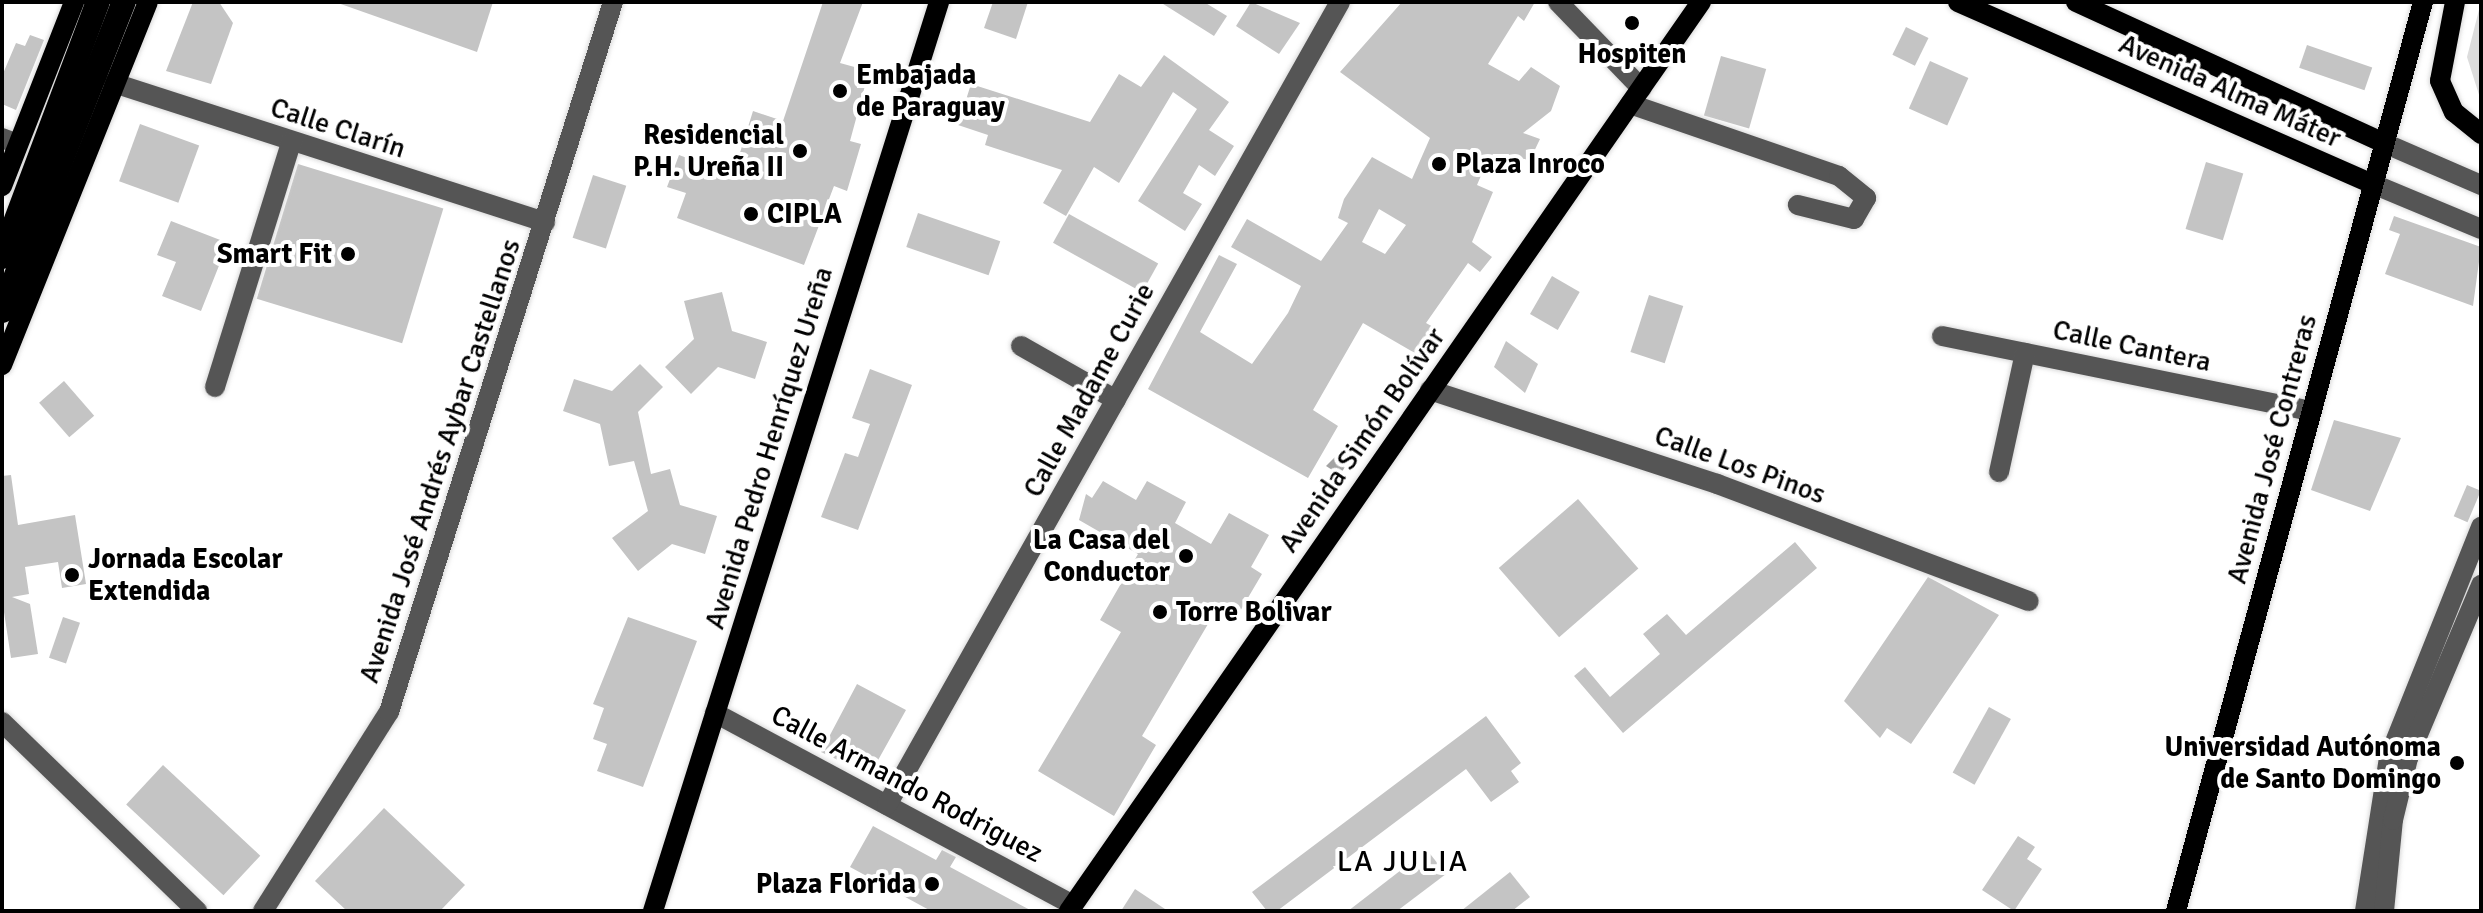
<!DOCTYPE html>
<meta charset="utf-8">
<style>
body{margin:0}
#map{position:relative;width:2483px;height:913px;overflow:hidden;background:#fff;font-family:Signika,sans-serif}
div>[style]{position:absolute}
.green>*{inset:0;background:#dcdcdc}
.water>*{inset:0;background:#a3a3a3}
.building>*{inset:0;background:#c4c4c4;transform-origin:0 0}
.roads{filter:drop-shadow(0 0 2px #dbdbdb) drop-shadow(0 0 2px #dbdbdb)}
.minor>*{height:20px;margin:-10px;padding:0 10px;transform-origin:10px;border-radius:10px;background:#555}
.major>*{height:20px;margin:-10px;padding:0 10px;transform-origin:10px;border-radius:10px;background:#000}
.highway>*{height:24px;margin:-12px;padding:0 12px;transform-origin:12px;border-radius:12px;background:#000}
.dots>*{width:22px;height:22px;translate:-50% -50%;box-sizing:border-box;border:4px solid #fff;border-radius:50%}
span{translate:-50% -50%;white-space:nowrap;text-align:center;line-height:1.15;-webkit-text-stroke:8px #fff;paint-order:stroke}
.poi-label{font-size:28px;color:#000;font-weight:700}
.left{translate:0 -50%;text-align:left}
.right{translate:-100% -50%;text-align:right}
.street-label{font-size:28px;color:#000}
.neighbourhood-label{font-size:30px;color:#000;letter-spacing:2px}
.frame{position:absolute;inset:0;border:4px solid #000;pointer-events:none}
</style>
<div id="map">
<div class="green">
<i style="clip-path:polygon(2481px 2px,2481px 101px,2467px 57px)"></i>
</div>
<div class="water">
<i style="clip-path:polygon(1345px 447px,1354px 452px,1340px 475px,1326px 466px)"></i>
</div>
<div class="building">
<i style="clip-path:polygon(193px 2px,219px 2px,233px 23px,211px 84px,166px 71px)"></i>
<i style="clip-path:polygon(335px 2px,493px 2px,477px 52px)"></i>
<i style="clip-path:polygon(823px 2px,863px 2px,840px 63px,869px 71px,850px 141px,861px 144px,847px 191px,834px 186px,804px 265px,677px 218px,686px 193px,667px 187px,679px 155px,733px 175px,753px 111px,783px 121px)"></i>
<i style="clip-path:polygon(993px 2px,1028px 2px,1016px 39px,984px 28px)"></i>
<i style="clip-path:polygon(1160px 2px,1204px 2px,1227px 16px,1214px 36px)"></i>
<i style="clip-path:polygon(1251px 2px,1300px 23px,1279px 54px,1236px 26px)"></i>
<i style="clip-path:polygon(evenodd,1402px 2px,1535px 2px,1524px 21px,1518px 16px,1488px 64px,1519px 81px,1531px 67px,1560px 86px,1551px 111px,1523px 133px,1540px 139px,1530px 160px,1519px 158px,1515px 168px,1489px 157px,1477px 185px,1493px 192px,1472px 242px,1492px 257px,1480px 272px,1468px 263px,1426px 323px,1435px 328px,1420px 356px,1363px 323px,1313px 410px,1338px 426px,1308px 478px,1148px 389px,1219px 255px,1237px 264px,1200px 332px,1252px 364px,1288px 313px,1301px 286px,1231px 247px,1247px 219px,1321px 261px,1348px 223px,1338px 218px,1344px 199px,1372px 157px,1412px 179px,1430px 138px,1340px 72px,1402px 2px,1379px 209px,1406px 225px,1385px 254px,1362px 242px,1379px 209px)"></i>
<i style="left:1906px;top:27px;width:25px;height:31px;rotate:26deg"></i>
<i style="clip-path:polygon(30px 35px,44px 40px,16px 110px,2px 104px,2px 76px,16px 43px,25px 46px)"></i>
<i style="left:2307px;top:45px;width:69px;height:24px;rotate:19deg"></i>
<i style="clip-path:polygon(1164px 55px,1229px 102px,1209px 130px,1234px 146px,1215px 176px,1199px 165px,1183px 193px,1202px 204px,1185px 231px,1138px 201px,1197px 109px,1173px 92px,1119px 183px,1094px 167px,1066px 216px,1043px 203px,1062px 170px,985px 145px,988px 135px,958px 125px,971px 84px,1090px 122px,1119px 74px,1141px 87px)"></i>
<i style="left:1721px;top:56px;width:47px;height:62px;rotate:16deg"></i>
<i style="left:1930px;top:61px;width:42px;height:52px;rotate:24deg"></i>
<i style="left:140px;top:124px;width:63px;height:61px;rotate:20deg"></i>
<i style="left:2206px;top:162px;width:39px;height:70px;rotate:17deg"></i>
<i style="left:298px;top:164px;width:152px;height:141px;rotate:17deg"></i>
<i style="left:593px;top:175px;width:35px;height:66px;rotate:18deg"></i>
<i style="left:918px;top:213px;width:87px;height:36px;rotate:19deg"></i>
<i style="left:1069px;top:214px;width:102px;height:33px;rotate:29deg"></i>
<i style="clip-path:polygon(2394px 216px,2481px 247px,2473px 306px,2385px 274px,2400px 234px,2389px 230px)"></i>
<i style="clip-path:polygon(171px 221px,228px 243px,201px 311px,162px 296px,176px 262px,157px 255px)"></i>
<i style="left:1552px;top:276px;width:32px;height:44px;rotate:30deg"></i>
<i style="clip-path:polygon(722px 292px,732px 331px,767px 342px,755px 379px,718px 367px,691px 394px,665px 367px,694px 339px,684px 301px)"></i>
<i style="left:1649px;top:295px;width:36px;height:60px;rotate:18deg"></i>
<i style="clip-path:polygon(1506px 341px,1538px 364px,1525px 393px,1494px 367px)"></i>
<i style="clip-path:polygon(640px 364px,663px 387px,638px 412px,651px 474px,670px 469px,680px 505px,717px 516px,705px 554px,672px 544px,638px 571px,612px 538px,648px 511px,634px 461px,609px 466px,600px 424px,563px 411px,574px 379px,612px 391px)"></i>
<i style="clip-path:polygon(870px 369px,912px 385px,858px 530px,821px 517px,845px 453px,858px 457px,870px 424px,852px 418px)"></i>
<i style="left:64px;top:381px;width:46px;height:33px;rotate:49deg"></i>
<i style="clip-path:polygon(2334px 420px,2401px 438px,2370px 511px,2311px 490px)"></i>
<i style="clip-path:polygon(11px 475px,18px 525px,75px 515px,86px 584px,62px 588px,58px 562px,25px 567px,29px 594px,12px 597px,30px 604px,38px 654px,11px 658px,2px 599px,2px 476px)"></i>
<i style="clip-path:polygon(1103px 481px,1136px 500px,1147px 481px,1186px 502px,1175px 523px,1211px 544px,1229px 513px,1269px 535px,1251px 567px,1262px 574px,1239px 613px,1221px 602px,1142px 736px,1156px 745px,1114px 816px,1038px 771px,1121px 632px,1100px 620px,1138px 554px,1079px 520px,1086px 494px,1092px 498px)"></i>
<i style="left:2467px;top:485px;width:15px;height:34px;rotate:23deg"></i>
<i style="left:1578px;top:499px;width:92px;height:105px;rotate:49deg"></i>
<i style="clip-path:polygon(1795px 542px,1817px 568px,1623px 733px,1574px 676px,1585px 667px,1610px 697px,1660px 654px,1643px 634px,1667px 614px,1686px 635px)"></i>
<i style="clip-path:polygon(1928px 577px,1999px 615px,1911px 744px,1887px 728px,1880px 738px,1844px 701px)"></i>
<i style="left:63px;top:617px;width:18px;height:43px;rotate:19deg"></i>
<i style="clip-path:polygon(628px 617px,697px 641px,643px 787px,597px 771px,607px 744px,593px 739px,604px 708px,593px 704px)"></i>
<i style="clip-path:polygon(857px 684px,906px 710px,877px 762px,845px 746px,838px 760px,821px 752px)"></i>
<i style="left:1989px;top:707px;width:25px;height:75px;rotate:29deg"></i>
<i style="clip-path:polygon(1486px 716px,1521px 763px,1511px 771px,1519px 782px,1491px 802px,1466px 769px,1277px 911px,1267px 911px,1252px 892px)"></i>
<i style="left:163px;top:765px;width:133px;height:54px;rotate:43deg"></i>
<i style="clip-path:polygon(384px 808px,465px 885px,440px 911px,347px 911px,315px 881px)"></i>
<i style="clip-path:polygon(873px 826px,936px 860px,942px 850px,956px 857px,950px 867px,1032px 911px,931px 911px,850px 867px)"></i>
<i style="clip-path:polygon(2018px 836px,2035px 847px,2027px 859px,2042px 869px,2014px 911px,1982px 890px)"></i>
<i style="clip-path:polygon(1427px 850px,1446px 874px,1397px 911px,1348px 911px)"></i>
<i style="clip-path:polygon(1510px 872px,1530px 897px,1512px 911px,1461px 911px)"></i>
<i style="clip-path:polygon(1135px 889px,1168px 911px,1121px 911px)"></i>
</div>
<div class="roads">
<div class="minor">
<i style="left:1558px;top:2px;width:120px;rotate:46deg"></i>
<i style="left:114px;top:83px;width:453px;rotate:17.9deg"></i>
<i style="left:1630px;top:104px;width:221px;rotate:19deg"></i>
<i style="left:1839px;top:176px;width:35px;rotate:39deg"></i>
<i style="left:1866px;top:198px;width:24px;rotate:120deg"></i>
<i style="left:1854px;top:219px;width:58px;rotate:-166deg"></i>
<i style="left:2px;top:138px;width:17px;rotate:21deg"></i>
<i style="left:2384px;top:143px;width:106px;rotate:23.4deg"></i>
<i style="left:2373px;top:184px;width:117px;rotate:22.6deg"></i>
<i style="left:1942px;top:336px;width:377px;rotate:11.5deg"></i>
<i style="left:1021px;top:346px;width:109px;rotate:29.6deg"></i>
<i style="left:215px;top:387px;width:256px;rotate:-72.7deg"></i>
<i style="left:1430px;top:390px;width:302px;rotate:18.1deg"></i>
<i style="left:1717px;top:484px;width:333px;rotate:20.6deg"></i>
<i style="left:1999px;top:472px;width:122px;rotate:-77.7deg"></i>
<i style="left:715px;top:713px;width:406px;rotate:28.2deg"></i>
<i style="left:2px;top:722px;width:272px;rotate:44.1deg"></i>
<i style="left:887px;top:805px;width:922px;rotate:-60.57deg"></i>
<i style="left:263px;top:911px;width:236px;rotate:-57.7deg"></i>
<i style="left:389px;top:712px;width:744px;rotate:-72.49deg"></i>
<i style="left:2365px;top:911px;width:156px;rotate:-81.1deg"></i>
<i style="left:2389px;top:757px;width:248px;rotate:-68.2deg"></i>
<i style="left:2384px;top:911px;width:91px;rotate:-84.4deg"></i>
<i style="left:2393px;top:820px;width:64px;rotate:-76.4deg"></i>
<i style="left:2408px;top:758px;width:188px;rotate:-67.1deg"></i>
</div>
<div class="major">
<i style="left:1958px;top:2px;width:453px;rotate:23.7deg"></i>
<i style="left:2076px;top:2px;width:339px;rotate:24.6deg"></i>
<i style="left:2455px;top:2px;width:80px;rotate:100.8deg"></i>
<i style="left:2440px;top:81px;width:34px;rotate:66deg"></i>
<i style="left:2454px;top:112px;width:35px;rotate:39deg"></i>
<i style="left:2px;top:186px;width:198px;rotate:-68.6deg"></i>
<i style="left:2px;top:365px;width:391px;rotate:-68.1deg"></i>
<i style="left:653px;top:911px;width:953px;rotate:-72.53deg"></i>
<i style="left:1069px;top:911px;width:1107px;rotate:-55.19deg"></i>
<i style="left:2176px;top:911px;width:942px;rotate:-74.8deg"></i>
</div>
<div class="highway">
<i style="left:2px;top:257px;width:272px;rotate:-69.4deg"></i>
<i style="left:2px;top:311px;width:332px;rotate:-68.5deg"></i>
</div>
</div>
<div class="dots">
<i style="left:1632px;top:23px;background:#000"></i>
<i style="left:840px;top:91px;background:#000"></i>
<i style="left:800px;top:151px;background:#000"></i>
<i style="left:1439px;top:164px;background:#000"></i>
<i style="left:751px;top:214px;background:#000"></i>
<i style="left:348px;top:254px;background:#000"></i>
<i style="left:1186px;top:556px;background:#000"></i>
<i style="left:72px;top:575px;background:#000"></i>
<i style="left:1160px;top:612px;background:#000"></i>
<i style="left:2457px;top:763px;background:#000"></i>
<i style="left:932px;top:884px;background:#000"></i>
</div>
<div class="poi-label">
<span style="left:1632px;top:54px">Hospiten</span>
<span class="left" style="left:856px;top:91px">Embajada<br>de Paraguay</span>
<span class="right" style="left:784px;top:151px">Residencial<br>P.H. Ureña II</span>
<span class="left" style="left:1455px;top:164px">Plaza Inroco</span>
<span class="left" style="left:767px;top:214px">CIPLA</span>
<span class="right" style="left:332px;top:254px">Smart Fit</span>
<span class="right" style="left:1170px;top:556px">La Casa del<br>Conductor</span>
<span class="left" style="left:88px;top:575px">Jornada Escolar<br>Extendida</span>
<span class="left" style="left:1176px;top:612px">Torre Bolivar</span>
<span class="right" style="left:2441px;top:763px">Universidad Autónoma<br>de Santo Domingo</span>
<span class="right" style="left:916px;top:884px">Plaza Florida</span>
</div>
<div class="street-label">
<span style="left:2230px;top:91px;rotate:24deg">Avenida Alma Máter</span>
<span style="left:338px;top:128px;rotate:18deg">Calle Clarín</span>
<span style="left:2132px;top:346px;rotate:12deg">Calle Cantera</span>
<span style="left:1089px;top:390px;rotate:-61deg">Calle Madame Curie</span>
<span style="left:1362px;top:440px;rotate:-55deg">Avenida Simón Bolívar</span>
<span style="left:769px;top:448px;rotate:-73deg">Avenida Pedro Henríquez Ureña</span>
<span style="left:2272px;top:449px;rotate:-75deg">Avenida José Contreras</span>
<span style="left:440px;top:461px;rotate:-72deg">Avenida José Andrés Aybar Castellanos</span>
<span style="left:1740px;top:465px;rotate:20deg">Calle Los Pinos</span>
<span style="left:907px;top:784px;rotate:28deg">Calle Armando Rodriguez</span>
</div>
<div class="neighbourhood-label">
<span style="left:1403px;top:862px">LA JULIA</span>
</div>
<div class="frame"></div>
</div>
